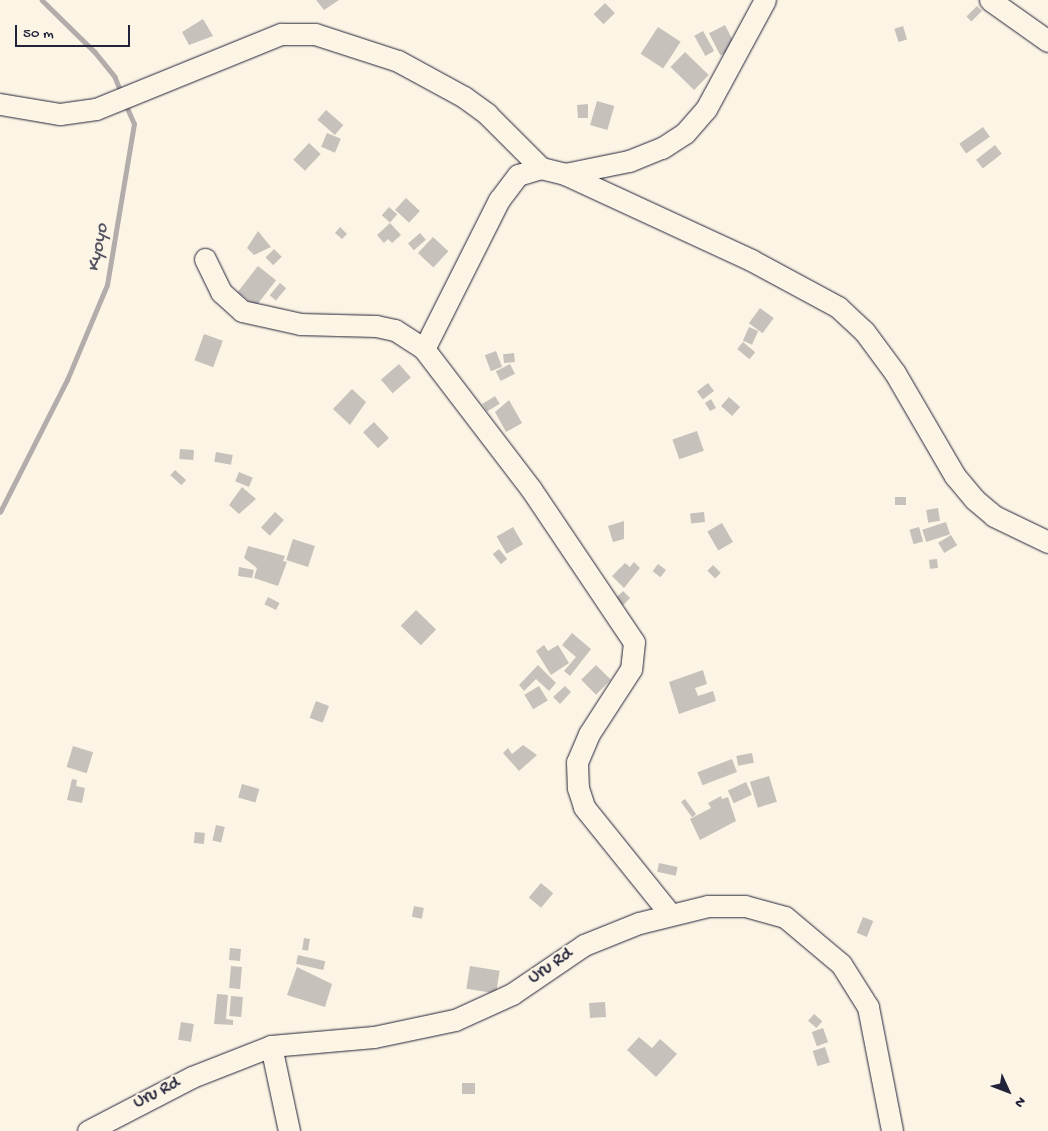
<!DOCTYPE html>
<style>
body{margin:0}
#map{position:relative;width:1048px;height:1131px;overflow:hidden;background:#fcf5e5;font-family:"Gochi Hand",sans-serif}
div>[style]{position:absolute}
.stream>*{height:4.5px;margin:-2.25px;padding:0 2.25px;transform-origin:2.25px;border-radius:2.25px;background:#b2adab}
.building>*{inset:0;background:#c6c1bb;transform-origin:0 0}
.roads{filter:drop-shadow(0 0 1px #22223b) drop-shadow(0 0 1px #22223b)}
.minor>*{height:21px;margin:-10.5px;padding:0 10.5px;transform-origin:10.5px;border-radius:10.5px;background:#fcf5e5}
span{translate:-50% -50%;white-space:nowrap;text-align:center;line-height:1.15;-webkit-text-stroke:4.5px #fcf5e5;paint-order:stroke}
.street-label{font-size:18px;color:#22223b}
.water-label{font-size:19px;color:#545362;font-style:italic}
.north{position:absolute;left:983px;top:1066px;width:50px;height:50px;-webkit-text-stroke:4px #fcf5e5;paint-order:stroke;rotate:133deg;font-size:14px;font-weight:700;line-height:20px;text-align:center;color:#22223b}
.north::after{content:'';display:block;margin:auto;width:18px;height:22px;background:#22223b;clip-path:polygon(50% 0,100% 100%,50% 72%,0 100%)}
.scale{position:absolute;left:15px;top:25px;width:115px;height:22px;box-sizing:border-box;border:2px solid #22223b;border-top:0;padding-left:6px;font-size:15px;line-height:18px;white-space:nowrap;color:#22223b;-webkit-text-stroke:4px #fcf5e5;paint-order:stroke}
</style>
<div id="map">
<div class="stream">
<i style="left:42px;top:0;width:74px;rotate:44.5deg"></i>
<i style="left:95px;top:52px;width:32px;rotate:51deg"></i>
<i style="left:115px;top:77px;width:16px;rotate:68deg"></i>
<i style="left:0;top:512px;width:148px;rotate:-63.1deg"></i>
<i style="left:67px;top:380px;width:103px;rotate:-67.2deg"></i>
<i style="left:107px;top:285px;width:163px;rotate:-80.5deg"></i>
<i style="left:134px;top:124px;width:22px;rotate:-114deg"></i>
</div>
<div class="building">
<i style="clip-path:polygon(316px 0,339px 0,324px 10px)"></i>
<i style="left:605px;top:3px;width:14px;height:16px;rotate:45deg"></i>
<i style="left:977px;top:6px;width:7px;height:15px;rotate:45deg"></i>
<i style="clip-path:polygon(203px 19px,213px 36px,189px 45px,182px 32px)"></i>
<i style="left:725px;top:25px;width:25px;height:18px;rotate:63deg"></i>
<i style="left:903px;top:26px;width:14px;height:9px;rotate:73deg"></i>
<i style="left:658px;top:27px;width:27px;height:32px;rotate:33deg"></i>
<i style="left:703px;top:31px;width:23px;height:10px;rotate:61deg"></i>
<i style="left:685px;top:52px;width:33px;height:21px;rotate:44deg"></i>
<i style="left:597px;top:101px;width:18px;height:25px;rotate:16deg"></i>
<i style="clip-path:polygon(588px 104px,588px 118px,578px 118px,577px 105px)"></i>
<i style="left:326px;top:110px;width:23px;height:13px;rotate:41deg"></i>
<i style="left:983px;top:127px;width:12px;height:29px;rotate:55deg"></i>
<i style="left:327px;top:133px;width:15px;height:15px;rotate:23deg"></i>
<i style="left:309px;top:143px;width:16px;height:23px;rotate:43deg"></i>
<i style="left:995px;top:145px;width:11px;height:24px;rotate:52deg"></i>
<i style="left:406px;top:198px;width:19px;height:16px;rotate:43deg"></i>
<i style="left:389px;top:207px;width:11px;height:11px;rotate:41deg"></i>
<i style="clip-path:polygon(390px 223px,401px 235px,392px 243px,388px 239px,384px 243px,377px 235px)"></i>
<i style="clip-path:polygon(340px 227px,347px 234px,342px 239px,335px 233px)"></i>
<i style="clip-path:polygon(258px 231px,271px 247px,254px 255px,247px 248px)"></i>
<i style="left:420px;top:233px;width:9px;height:16px;rotate:49deg"></i>
<i style="left:433px;top:237px;width:21px;height:22px;rotate:43deg"></i>
<i style="left:274px;top:249px;width:11px;height:12px;rotate:45deg"></i>
<i style="left:258px;top:266px;width:23px;height:33px;rotate:38deg"></i>
<i style="left:280px;top:283px;width:8px;height:16px;rotate:40deg"></i>
<i style="left:760px;top:308px;width:17px;height:19px;rotate:36deg"></i>
<i style="left:749px;top:327px;width:10px;height:15px;rotate:24deg"></i>
<i style="left:204px;top:334px;width:20px;height:28px;rotate:20deg"></i>
<i style="left:743px;top:342px;width:16px;height:9px;rotate:40deg"></i>
<i style="left:496px;top:351px;width:17px;height:12px;rotate:69deg"></i>
<i style="left:514px;top:353px;width:9px;height:11px;rotate:84deg"></i>
<i style="left:399px;top:364px;width:18px;height:24px;rotate:49deg"></i>
<i style="left:510px;top:364px;width:11px;height:16px;rotate:63deg"></i>
<i style="left:708px;top:383px;width:10px;height:14px;rotate:53deg"></i>
<i style="clip-path:polygon(352px 389px,366px 402px,350px 425px,333px 409px)"></i>
<i style="left:495px;top:396px;width:9px;height:15px;rotate:58deg"></i>
<i style="left:729px;top:397px;width:15px;height:12px;rotate:42deg"></i>
<i style="clip-path:polygon(711px 399px,716px 408px,710px 411px,705px 403px)"></i>
<i style="clip-path:polygon(509px 400px,522px 423px,506px 432px,495px 412px)"></i>
<i style="left:374px;top:422px;width:22px;height:15px;rotate:47deg"></i>
<i style="left:697px;top:431px;width:21px;height:26px;rotate:71deg"></i>
<i style="left:180px;top:449px;width:14px;height:10px;rotate:4deg"></i>
<i style="left:216px;top:452px;width:17px;height:10px;rotate:10deg"></i>
<i style="left:175px;top:470px;width:15px;height:7px;rotate:42deg"></i>
<i style="left:239px;top:472px;width:15px;height:10px;rotate:23deg"></i>
<i style="clip-path:polygon(242px 487px,256px 499px,239px 514px,229px 505px)"></i>
<i style="left:895px;top:497px;width:11px;height:8px"></i>
<i style="left:938px;top:508px;width:13px;height:12px;rotate:81deg"></i>
<i style="left:275px;top:512px;width:12px;height:21px;rotate:42deg"></i>
<i style="left:704px;top:512px;width:10px;height:14px;rotate:84deg"></i>
<i style="clip-path:polygon(624px 521px,624px 539px,613px 542px,608px 526px)"></i>
<i style="left:946px;top:522px;width:13px;height:25px;rotate:72deg"></i>
<i style="left:722px;top:523px;width:22px;height:17px;rotate:60deg"></i>
<i style="left:513px;top:527px;width:20px;height:19px;rotate:60deg"></i>
<i style="left:919px;top:527px;width:15px;height:10px;rotate:74deg"></i>
<i style="left:951px;top:535px;width:12px;height:15px;rotate:59deg"></i>
<i style="left:293px;top:539px;width:23px;height:22px;rotate:18deg"></i>
<i style="clip-path:polygon(248px 546px,285px 556px,283px 561px,287px 562px,278px 586px,254px 578px,257px 568px,244px 558px)"></i>
<i style="left:499px;top:549px;width:13px;height:8px;rotate:51deg"></i>
<i style="left:937px;top:559px;width:9px;height:8px;rotate:84deg"></i>
<i style="clip-path:polygon(634px 562px,640px 568px,624px 588px,612px 576px,625px 563px,630px 567px)"></i>
<i style="left:658px;top:564px;width:10px;height:9px;rotate:37deg"></i>
<i style="left:713px;top:565px;width:11px;height:8px;rotate:45deg"></i>
<i style="clip-path:polygon(239px 567px,254px 570px,252px 578px,238px 576px)"></i>
<i style="left:623px;top:591px;width:10px;height:10px;rotate:45deg"></i>
<i style="left:268px;top:597px;width:13px;height:8px;rotate:27deg"></i>
<i style="left:416px;top:610px;width:28px;height:22px;rotate:44deg"></i>
<i style="clip-path:polygon(572px 633px,591px 649px,570px 676px,564px 671px,576px 657px,562px 645px)"></i>
<i style="clip-path:polygon(544px 645px,548px 651px,558px 645px,569px 663px,551px 675px,536px 651px)"></i>
<i style="clip-path:polygon(538px 665px,556px 683px,549px 691px,536px 679px,524px 691px,519px 685px)"></i>
<i style="left:596px;top:665px;width:21px;height:21px;rotate:45deg"></i>
<i style="clip-path:polygon(703px 670px,707px 684px,695px 688px,698px 696px,713px 691px,716px 701px,679px 714px,669px 682px)"></i>
<i style="left:539px;top:686px;width:17px;height:17px;rotate:59deg"></i>
<i style="clip-path:polygon(565px 686px,571px 692px,560px 704px,553px 697px)"></i>
<i style="left:316px;top:701px;width:14px;height:18px;rotate:21deg"></i>
<i style="clip-path:polygon(523px 745px,537px 755px,519px 771px,503px 753px,508px 748px,512px 754px)"></i>
<i style="left:73px;top:746px;width:21px;height:22px;rotate:17deg"></i>
<i style="left:752px;top:753px;width:10px;height:16px;rotate:79deg"></i>
<i style="left:732px;top:759px;width:14px;height:37px;rotate:69deg"></i>
<i style="left:769px;top:776px;width:27px;height:20px;rotate:73deg"></i>
<i style="clip-path:polygon(72px 779px,77px 780px,76px 786px,85px 788px,82px 803px,67px 800px)"></i>
<i style="left:746px;top:782px;width:14px;height:20px;rotate:65deg"></i>
<i style="left:242px;top:784px;width:18px;height:14px;rotate:16deg"></i>
<i style="clip-path:polygon(721px 796px,722px 799px,728px 797px,736px 821px,700px 840px,690px 819px,711px 808px,708px 803px)"></i>
<i style="left:685px;top:799px;width:19px;height:5px;rotate:54deg"></i>
<i style="left:216px;top:825px;width:9px;height:16px;rotate:13deg"></i>
<i style="left:195px;top:832px;width:10px;height:11px;rotate:6deg"></i>
<i style="left:659px;top:863px;width:19px;height:9px;rotate:12deg"></i>
<i style="left:541px;top:883px;width:16px;height:19px;rotate:40deg"></i>
<i style="left:414px;top:906px;width:10px;height:11px;rotate:11deg"></i>
<i style="left:863px;top:917px;width:11px;height:17px;rotate:22deg"></i>
<i style="left:304px;top:938px;width:6px;height:12px;rotate:9deg"></i>
<i style="left:230px;top:948px;width:11px;height:12px;rotate:5deg"></i>
<i style="left:298px;top:955px;width:28px;height:9px;rotate:13deg"></i>
<i style="left:231px;top:966px;width:11px;height:22px;rotate:5deg"></i>
<i style="left:470px;top:966px;width:30px;height:23px;rotate:9deg"></i>
<i style="clip-path:polygon(297px 967px,332px 984px,325px 1007px,287px 995px)"></i>
<i style="clip-path:polygon(217px 994px,228px 995px,226px 1019px,233px 1020px,233px 1025px,214px 1024px)"></i>
<i style="left:231px;top:996px;width:12px;height:20px;rotate:5deg"></i>
<i style="left:605px;top:1002px;width:15px;height:16px;rotate:86deg"></i>
<i style="left:814px;top:1014px;width:11px;height:9px;rotate:41deg"></i>
<i style="left:181px;top:1022px;width:13px;height:18px;rotate:9deg"></i>
<i style="left:823px;top:1028px;width:15px;height:12px;rotate:70deg"></i>
<i style="clip-path:polygon(639px 1037px,652px 1048px,660px 1039px,677px 1054px,656px 1077px,627px 1050px)"></i>
<i style="left:825px;top:1047px;width:16px;height:13px;rotate:72deg"></i>
<i style="left:475px;top:1083px;width:11px;height:13px;rotate:90deg"></i>
</div>
<div class="roads">
<div class="minor">
<i style="left:990px;top:0;width:71px;rotate:35.3deg"></i>
<i style="left:0;top:104px;width:61px;rotate:9.5deg"></i>
<i style="left:60px;top:114px;width:36px;rotate:-8deg"></i>
<i style="left:96px;top:109px;width:200px;rotate:-22.1deg"></i>
<i style="left:281px;top:34px;width:34px"></i>
<i style="left:315px;top:34px;width:87px;rotate:18deg"></i>
<i style="left:398px;top:61px;width:75px;rotate:28.6deg"></i>
<i style="left:464px;top:97px;width:29px;rotate:36deg"></i>
<i style="left:487px;top:114px;width:76px;rotate:45deg"></i>
<i style="left:565px;top:174px;width:205px;rotate:24.8deg"></i>
<i style="left:751px;top:260px;width:99px;rotate:28.4deg"></i>
<i style="left:838px;top:307px;width:35px;rotate:43deg"></i>
<i style="left:864px;top:331px;width:52px;rotate:53.6deg"></i>
<i style="left:895px;top:373px;width:119px;rotate:59.8deg"></i>
<i style="left:955px;top:476px;width:30px;rotate:50deg"></i>
<i style="left:974px;top:499px;width:26px;rotate:40deg"></i>
<i style="left:994px;top:516px;width:60px;rotate:25.7deg"></i>
<i style="left:205px;top:259px;width:37px;rotate:64deg"></i>
<i style="left:221px;top:292px;width:28px;rotate:42deg"></i>
<i style="left:242px;top:311px;width:59px;rotate:12.6deg"></i>
<i style="left:300px;top:324px;width:76px;rotate:1.5deg"></i>
<i style="left:376px;top:326px;width:19px;rotate:12deg"></i>
<i style="left:395px;top:330px;width:35px;rotate:33deg"></i>
<i style="left:424px;top:349px;width:176px;rotate:52.6deg"></i>
<i style="left:531px;top:489px;width:184px;rotate:56.1deg"></i>
<i style="left:634px;top:642px;width:27px;rotate:96deg"></i>
<i style="left:631px;top:669px;width:77px;rotate:122.9deg"></i>
<i style="left:589px;top:734px;width:30px;rotate:113deg"></i>
<i style="left:577px;top:762px;width:26px;rotate:88deg"></i>
<i style="left:578px;top:788px;width:20px;rotate:72deg"></i>
<i style="left:584px;top:807px;width:137px;rotate:51.2deg"></i>
<i style="left:424px;top:349px;width:167px;rotate:-63.3deg"></i>
<i style="left:499px;top:200px;width:31px;rotate:-53deg"></i>
<i style="left:518px;top:175px;width:24px;rotate:-17deg"></i>
<i style="left:541px;top:168px;width:25px;rotate:14deg"></i>
<i style="left:565px;top:174px;width:65px;rotate:-11.5deg"></i>
<i style="left:629px;top:161px;width:35px;rotate:-22deg"></i>
<i style="left:662px;top:148px;width:27px;rotate:-33deg"></i>
<i style="left:685px;top:133px;width:32px;rotate:-49deg"></i>
<i style="left:706px;top:109px;width:124px;rotate:-61.6deg"></i>
<i style="left:271px;top:1046px;width:87px;rotate:78deg"></i>
<i style="left:88px;top:1131px;width:117px;rotate:-27.4deg"></i>
<i style="left:192px;top:1077px;width:85px;rotate:-21.4deg"></i>
<i style="left:271px;top:1046px;width:103px;rotate:-5deg"></i>
<i style="left:374px;top:1037px;width:83px;rotate:-11.9deg"></i>
<i style="left:455px;top:1020px;width:63px;rotate:-24.5deg"></i>
<i style="left:512px;top:994px;width:87px;rotate:-34.2deg"></i>
<i style="left:584px;top:945px;width:59px;rotate:-21.8deg"></i>
<i style="left:639px;top:923px;width:71px;rotate:-13.8deg"></i>
<i style="left:708px;top:906px;width:37px"></i>
<i style="left:745px;top:906px;width:41px;rotate:15.4deg"></i>
<i style="left:785px;top:917px;width:73px;rotate:40deg"></i>
<i style="left:841px;top:964px;width:51px;rotate:57.9deg"></i>
<i style="left:868px;top:1007px;width:126px;rotate:79deg"></i>
</div>
</div>
<div class="street-label">
<span style="left:551px;top:967px;rotate:-34deg">Uru Rd</span>
<span style="left:157px;top:1094px;rotate:-26deg">Uru Rd</span>
</div>
<div class="water-label">
<span style="left:99px;top:248px;rotate:-79deg">Kyoyo</span>
</div>
<div class="north">N</div>
<div class="scale">50 m</div>
</div>
